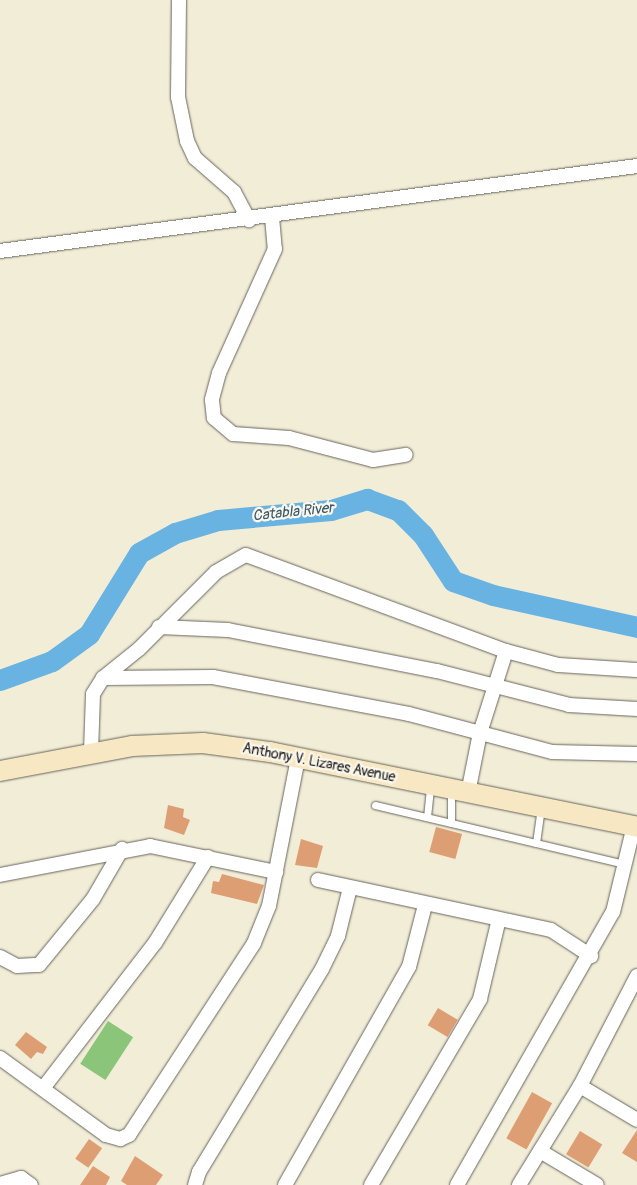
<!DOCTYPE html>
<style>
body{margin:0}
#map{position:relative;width:637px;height:1185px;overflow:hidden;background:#f2edd7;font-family:Pangolin,sans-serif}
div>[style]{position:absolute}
.green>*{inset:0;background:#8bc57a;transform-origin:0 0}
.river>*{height:21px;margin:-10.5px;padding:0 10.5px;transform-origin:10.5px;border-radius:10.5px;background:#68b3e1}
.building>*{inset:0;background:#de9e74;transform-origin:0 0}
.roads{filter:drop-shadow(0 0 1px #67655d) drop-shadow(0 0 1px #67655d)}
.service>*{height:7px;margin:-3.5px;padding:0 3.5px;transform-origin:3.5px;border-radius:3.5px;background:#fff}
.minor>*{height:14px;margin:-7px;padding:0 7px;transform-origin:7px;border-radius:7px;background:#fff}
.secondary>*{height:20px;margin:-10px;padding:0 10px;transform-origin:10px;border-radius:10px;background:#f7e8c3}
span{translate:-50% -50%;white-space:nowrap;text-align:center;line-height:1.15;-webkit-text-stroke:4.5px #fbf7ec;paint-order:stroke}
.street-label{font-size:14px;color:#1c1c1c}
.water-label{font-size:15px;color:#3a586b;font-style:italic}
</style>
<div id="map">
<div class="green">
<i style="left:108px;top:1021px;width:30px;height:51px;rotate:33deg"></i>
</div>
<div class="river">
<i style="left:0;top:680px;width:55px;rotate:-20.1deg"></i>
<i style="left:52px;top:661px;width:46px;rotate:-36.1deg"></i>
<i style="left:89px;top:634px;width:95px;rotate:-58.3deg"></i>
<i style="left:139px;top:553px;width:41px;rotate:-29.1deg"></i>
<i style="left:175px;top:533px;width:45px;rotate:-16.8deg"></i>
<i style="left:218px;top:520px;width:113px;rotate:-5.1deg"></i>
<i style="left:331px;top:510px;width:38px;rotate:-17deg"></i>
<i style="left:367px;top:499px;width:33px;rotate:20deg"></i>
<i style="left:398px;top:510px;width:35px;rotate:45deg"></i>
<i style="left:423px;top:535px;width:55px;rotate:56.9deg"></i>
<i style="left:453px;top:581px;width:42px;rotate:19.3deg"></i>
<i style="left:493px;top:595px;width:148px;rotate:12.5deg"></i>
</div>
<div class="building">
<i style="clip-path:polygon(168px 805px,184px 809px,183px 817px,190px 820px,184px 835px,164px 828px)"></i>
<i style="left:436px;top:827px;width:27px;height:26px;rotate:15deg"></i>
<i style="clip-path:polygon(301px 839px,323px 846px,317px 868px,295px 865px)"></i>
<i style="clip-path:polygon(222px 874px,264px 885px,257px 904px,211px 893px,213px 881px,219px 882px)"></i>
<i style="left:438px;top:1008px;width:23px;height:20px;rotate:31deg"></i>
<i style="clip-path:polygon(26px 1032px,47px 1047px,43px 1054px,37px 1052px,31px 1059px,15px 1045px)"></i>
<i style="left:532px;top:1092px;width:23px;height:53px;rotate:29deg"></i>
<i style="clip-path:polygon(637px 1130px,637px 1162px,622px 1153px)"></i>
<i style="left:580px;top:1131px;width:26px;height:27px;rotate:31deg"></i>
<i style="left:89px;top:1139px;width:16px;height:24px;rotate:35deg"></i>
<i style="clip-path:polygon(135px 1156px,163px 1175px,156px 1185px,127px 1185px,121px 1181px)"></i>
<i style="clip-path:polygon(93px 1166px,110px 1177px,106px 1185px,80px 1185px)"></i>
</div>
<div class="roads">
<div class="service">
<i style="left:375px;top:805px;width:257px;rotate:13.3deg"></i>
<i style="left:427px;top:817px;width:31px;rotate:-84deg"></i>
<i style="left:451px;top:823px;width:33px;rotate:-90deg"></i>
<i style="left:536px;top:843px;width:35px;rotate:-82deg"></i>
</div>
<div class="minor">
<i style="left:179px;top:0;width:97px;rotate:90.6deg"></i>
<i style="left:178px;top:97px;width:45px;rotate:78.4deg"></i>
<i style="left:187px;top:141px;width:19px;rotate:65deg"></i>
<i style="left:195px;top:158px;width:52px;rotate:41.1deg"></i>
<i style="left:234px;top:192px;width:32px;rotate:62deg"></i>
<i style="left:272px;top:217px;width:32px;rotate:85deg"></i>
<i style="left:275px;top:249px;width:136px;rotate:114.3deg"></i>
<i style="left:219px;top:373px;width:28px;rotate:105deg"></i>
<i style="left:212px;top:400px;width:18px;rotate:84deg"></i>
<i style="left:214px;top:418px;width:25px;rotate:40deg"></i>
<i style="left:233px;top:434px;width:56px;rotate:4.1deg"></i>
<i style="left:289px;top:438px;width:87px;rotate:14.7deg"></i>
<i style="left:373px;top:460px;width:33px;rotate:-9deg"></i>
<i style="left:0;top:251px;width:643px;rotate:-7.6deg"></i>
<i style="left:159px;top:627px;width:69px;rotate:2.5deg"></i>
<i style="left:228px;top:630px;width:213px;rotate:11.1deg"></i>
<i style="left:437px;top:671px;width:136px;rotate:14.4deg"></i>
<i style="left:569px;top:705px;width:68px;rotate:3.4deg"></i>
<i style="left:103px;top:678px;width:110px;rotate:-0.5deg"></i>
<i style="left:213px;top:677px;width:199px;rotate:10.7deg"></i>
<i style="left:409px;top:714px;width:148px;rotate:14.9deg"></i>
<i style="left:552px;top:752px;width:85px;rotate:1.3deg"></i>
<i style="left:91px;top:752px;width:58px;rotate:-88deg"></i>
<i style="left:93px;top:694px;width:19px;rotate:-58deg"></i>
<i style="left:103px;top:678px;width:46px;rotate:-38.9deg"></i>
<i style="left:139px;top:649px;width:109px;rotate:-45deg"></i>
<i style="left:216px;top:572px;width:34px;rotate:-30deg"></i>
<i style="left:246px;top:555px;width:277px;rotate:20.3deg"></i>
<i style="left:506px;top:651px;width:54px;rotate:15.1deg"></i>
<i style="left:558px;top:665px;width:79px;rotate:3.6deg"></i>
<i style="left:468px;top:793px;width:61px;rotate:-78.7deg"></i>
<i style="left:480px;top:733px;width:86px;rotate:-72.4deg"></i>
<i style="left:0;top:875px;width:153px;rotate:-10.9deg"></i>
<i style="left:150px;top:846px;width:129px;rotate:11.7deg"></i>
<i style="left:318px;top:880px;width:238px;rotate:12.1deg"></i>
<i style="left:551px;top:930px;width:48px;rotate:33deg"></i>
<i style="left:0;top:957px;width:19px;rotate:28deg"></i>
<i style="left:17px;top:966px;width:22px;rotate:-3deg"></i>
<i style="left:39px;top:965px;width:85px;rotate:-50.7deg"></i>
<i style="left:93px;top:899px;width:58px;rotate:-59.9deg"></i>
<i style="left:0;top:1058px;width:131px;rotate:36deg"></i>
<i style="left:106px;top:1135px;width:15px;rotate:16deg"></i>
<i style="left:120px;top:1139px;width:10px;rotate:-24deg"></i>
<i style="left:129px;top:1135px;width:229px;rotate:-56.9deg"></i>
<i style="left:254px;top:943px;width:40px;rotate:-68deg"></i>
<i style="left:269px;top:906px;width:151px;rotate:-78.9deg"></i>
<i style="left:580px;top:1086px;width:66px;rotate:30.8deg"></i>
<i style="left:44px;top:1087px;width:182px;rotate:-52.4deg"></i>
<i style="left:155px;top:943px;width:101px;rotate:-58.4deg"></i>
<i style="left:540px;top:1151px;width:66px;rotate:30.8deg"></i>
<i style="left:0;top:1184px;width:22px;rotate:-16deg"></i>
<i style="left:21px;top:1178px;width:12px;rotate:35deg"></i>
<i style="left:195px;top:1185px;width:14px;rotate:-73deg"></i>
<i style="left:199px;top:1172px;width:237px;rotate:-58.8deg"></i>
<i style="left:322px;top:969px;width:37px;rotate:-64deg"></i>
<i style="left:338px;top:936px;width:49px;rotate:-76deg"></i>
<i style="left:285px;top:1185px;width:251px;rotate:-60.4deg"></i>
<i style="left:409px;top:967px;width:64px;rotate:-75.5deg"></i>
<i style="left:371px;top:1185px;width:216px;rotate:-59.6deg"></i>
<i style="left:480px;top:999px;width:78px;rotate:-76.7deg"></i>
<i style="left:457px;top:1185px;width:314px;rotate:-60.3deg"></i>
<i style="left:613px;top:912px;width:89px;rotate:-76.3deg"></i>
<i style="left:519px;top:1185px;width:116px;rotate:-58.4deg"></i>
<i style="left:580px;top:1086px;width:124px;rotate:-62.6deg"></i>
</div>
<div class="secondary">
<i style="left:0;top:771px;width:134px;rotate:-10.7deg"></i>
<i style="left:132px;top:746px;width:71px;rotate:-2.4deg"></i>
<i style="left:203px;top:743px;width:68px;rotate:7.7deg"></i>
<i style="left:270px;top:752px;width:375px;rotate:11.5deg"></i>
</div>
</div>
<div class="street-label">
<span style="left:319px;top:763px;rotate:11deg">Anthony V. Lizares Avenue</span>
</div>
<div class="water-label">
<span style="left:293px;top:512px;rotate:-6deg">Catabla River</span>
</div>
</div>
